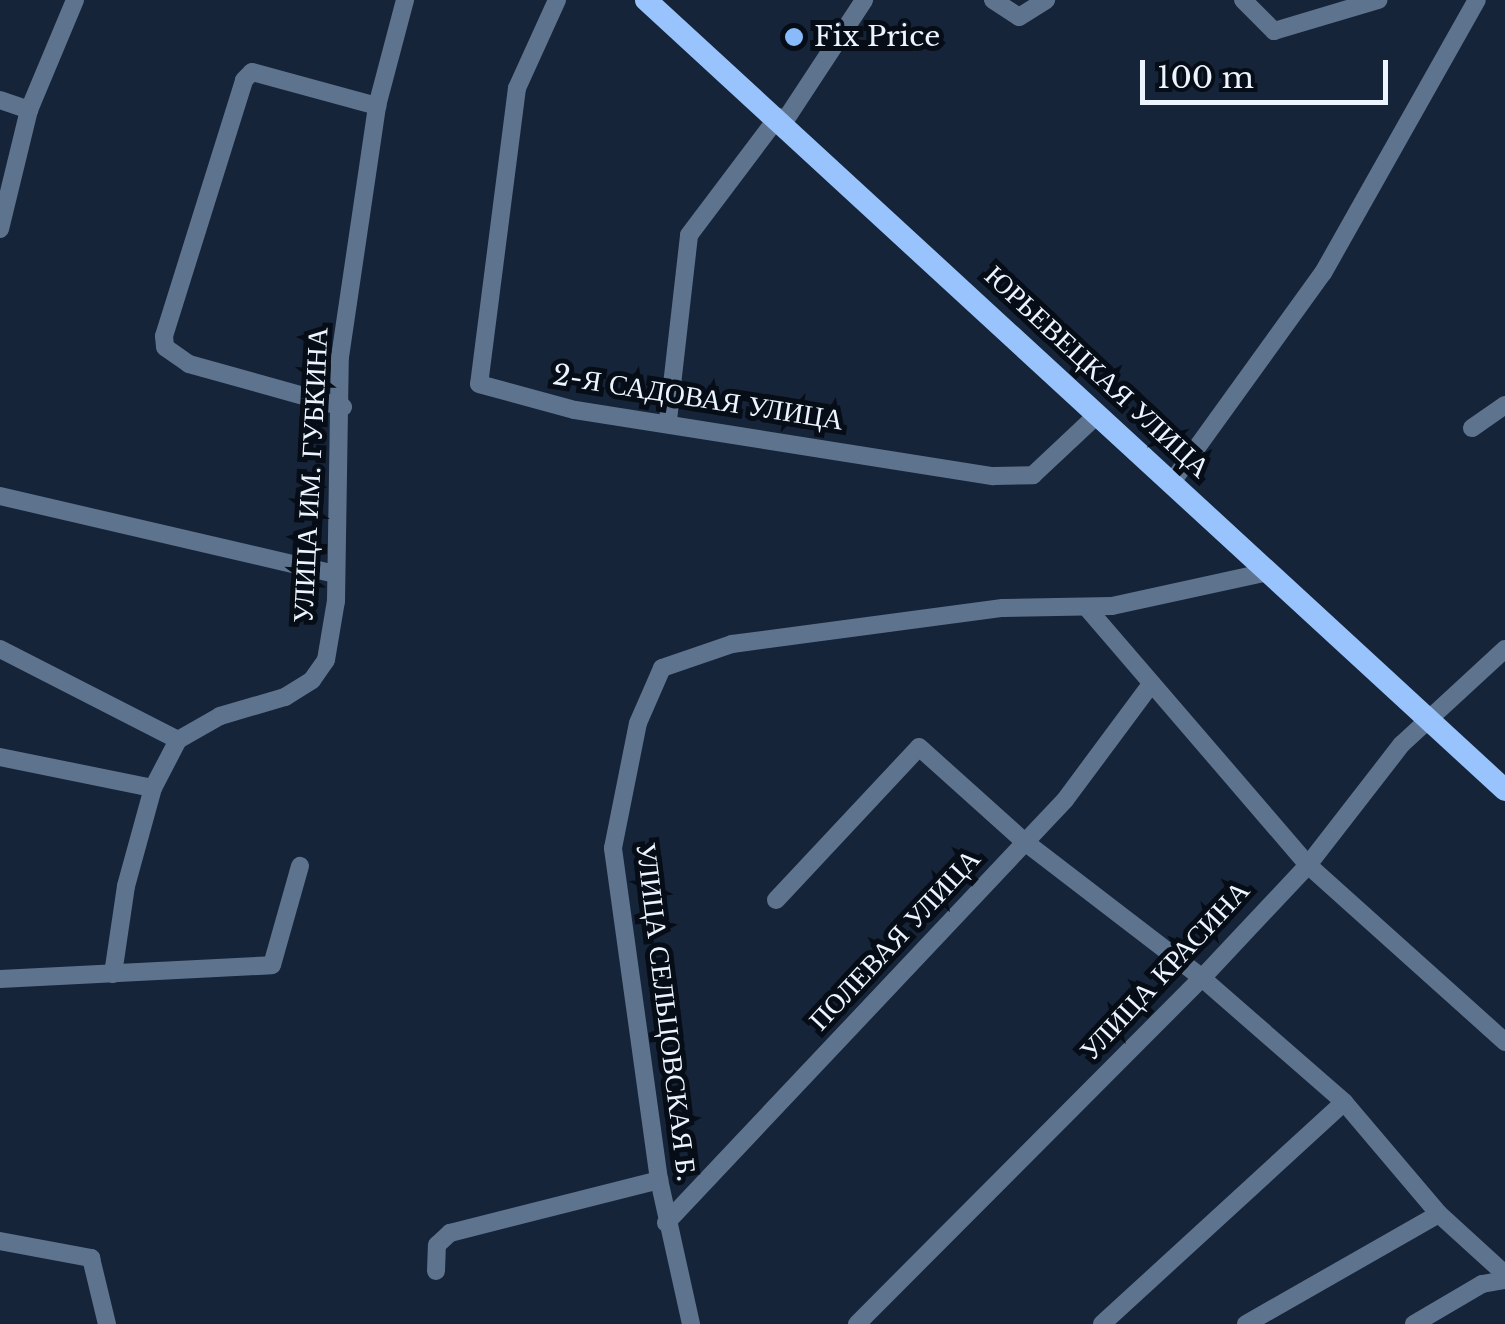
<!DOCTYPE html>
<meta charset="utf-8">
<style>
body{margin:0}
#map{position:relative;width:1505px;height:1324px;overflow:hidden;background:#152438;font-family:"Libre Baskerville",serif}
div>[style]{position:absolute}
.minor>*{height:18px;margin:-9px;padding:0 9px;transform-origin:9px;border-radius:9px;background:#5e738e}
.major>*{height:22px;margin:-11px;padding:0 11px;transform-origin:11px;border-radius:11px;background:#98c3fc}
.dots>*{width:28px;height:28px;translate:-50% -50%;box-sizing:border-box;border:5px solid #070d16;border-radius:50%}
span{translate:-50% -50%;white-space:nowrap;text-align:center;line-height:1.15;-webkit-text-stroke:10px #070d16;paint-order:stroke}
.poi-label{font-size:28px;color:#ecf4ff}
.left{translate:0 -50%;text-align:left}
.street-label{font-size:28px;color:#ecf4ff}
.scale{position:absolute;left:1140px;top:60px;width:248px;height:45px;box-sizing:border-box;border:5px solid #ecf4ff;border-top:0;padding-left:12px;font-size:30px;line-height:35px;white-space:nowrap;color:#ecf4ff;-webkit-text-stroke:8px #070d16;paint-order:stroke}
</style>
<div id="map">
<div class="minor">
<i style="left:557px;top:0;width:97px;rotate:114.4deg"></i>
<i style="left:517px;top:88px;width:298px;rotate:97.3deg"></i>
<i style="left:479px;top:384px;width:99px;rotate:15.2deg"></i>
<i style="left:575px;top:410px;width:424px;rotate:9deg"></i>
<i style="left:994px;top:476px;width:39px;rotate:-1deg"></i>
<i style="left:1033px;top:475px;width:89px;rotate:-43.2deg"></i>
<i style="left:993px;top:0;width:31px;rotate:33deg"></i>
<i style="left:1019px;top:17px;width:32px;rotate:-32deg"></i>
<i style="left:1243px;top:0;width:44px;rotate:45deg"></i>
<i style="left:1274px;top:31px;width:109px;rotate:-16.6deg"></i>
<i style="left:0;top:100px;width:31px;rotate:19deg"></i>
<i style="left:784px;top:122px;width:146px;rotate:-56.7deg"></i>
<i style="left:0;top:229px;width:122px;rotate:-76.3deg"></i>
<i style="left:29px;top:110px;width:119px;rotate:-67.3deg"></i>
<i style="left:343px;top:407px;width:160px;rotate:-164.4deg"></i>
<i style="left:189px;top:364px;width:29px;rotate:-145deg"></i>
<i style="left:165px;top:347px;width:11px;rotate:-95deg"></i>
<i style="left:164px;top:336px;width:268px;rotate:-72.6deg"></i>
<i style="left:244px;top:80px;width:11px;rotate:-45deg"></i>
<i style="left:252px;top:72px;width:130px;rotate:15.2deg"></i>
<i style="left:668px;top:420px;width:186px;rotate:-83.5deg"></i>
<i style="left:689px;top:235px;width:148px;rotate:-53deg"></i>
<i style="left:1472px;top:428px;width:40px;rotate:-34.9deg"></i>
<i style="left:1172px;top:482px;width:258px;rotate:-54.2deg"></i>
<i style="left:1323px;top:273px;width:313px;rotate:-60.6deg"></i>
<i style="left:0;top:496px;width:343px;rotate:13.1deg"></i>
<i style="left:1087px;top:608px;width:339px;rotate:49.3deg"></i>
<i style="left:1308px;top:865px;width:265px;rotate:41.9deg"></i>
<i style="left:0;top:649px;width:200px;rotate:27.1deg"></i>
<i style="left:0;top:757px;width:156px;rotate:11.5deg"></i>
<i style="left:776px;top:900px;width:209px;rotate:-46.9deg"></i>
<i style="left:919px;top:747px;width:142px;rotate:41.9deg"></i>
<i style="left:1025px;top:842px;width:223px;rotate:37.5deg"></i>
<i style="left:1202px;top:978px;width:189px;rotate:41.1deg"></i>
<i style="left:1344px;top:1102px;width:147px;rotate:49.7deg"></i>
<i style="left:1439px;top:1214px;width:89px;rotate:42.3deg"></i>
<i style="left:113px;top:974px;width:89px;rotate:-81.6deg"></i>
<i style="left:126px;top:886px;width:102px;rotate:-74.6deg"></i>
<i style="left:153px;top:788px;width:54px;rotate:-62.5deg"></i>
<i style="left:178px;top:740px;width:48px;rotate:-29.7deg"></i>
<i style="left:220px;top:716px;width:68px;rotate:-16.3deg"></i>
<i style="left:285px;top:697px;width:32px;rotate:-32deg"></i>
<i style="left:312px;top:680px;width:24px;rotate:-55deg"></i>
<i style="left:326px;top:660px;width:60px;rotate:-80.4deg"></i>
<i style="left:336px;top:601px;width:244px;rotate:-89.1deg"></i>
<i style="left:340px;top:357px;width:254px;rotate:-81.6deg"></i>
<i style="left:377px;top:106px;width:110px;rotate:-75.2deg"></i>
<i style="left:0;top:979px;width:272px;rotate:-2.9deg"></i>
<i style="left:272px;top:965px;width:103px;rotate:-74.2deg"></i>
<i style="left:666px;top:1223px;width:581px;rotate:-46.67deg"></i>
<i style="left:1065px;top:800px;width:144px;rotate:-53.4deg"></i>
<i style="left:0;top:1241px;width:93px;rotate:10.6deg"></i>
<i style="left:91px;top:1258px;width:68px;rotate:76.4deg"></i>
<i style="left:436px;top:1271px;width:26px;rotate:-88deg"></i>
<i style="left:437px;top:1245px;width:18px;rotate:-43deg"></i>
<i style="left:450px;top:1233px;width:216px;rotate:-14.2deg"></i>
<i style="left:691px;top:1324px;width:148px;rotate:-102.5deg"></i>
<i style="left:659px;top:1180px;width:335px;rotate:-97.9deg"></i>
<i style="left:613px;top:848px;width:127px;rotate:-78.7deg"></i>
<i style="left:638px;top:723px;width:60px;rotate:-66.4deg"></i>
<i style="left:662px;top:668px;width:74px;rotate:-18.9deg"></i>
<i style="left:732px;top:644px;width:273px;rotate:-7.6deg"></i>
<i style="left:1003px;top:608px;width:109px;rotate:-1.1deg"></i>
<i style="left:1112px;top:606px;width:160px;rotate:-12.3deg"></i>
<i style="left:857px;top:1324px;width:489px;rotate:-45.1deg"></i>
<i style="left:1202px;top:978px;width:155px;rotate:-46.8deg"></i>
<i style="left:1308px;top:865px;width:153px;rotate:-52.2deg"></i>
<i style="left:1402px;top:744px;width:140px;rotate:-42.7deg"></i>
<i style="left:1102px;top:1324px;width:328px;rotate:-42.5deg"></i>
<i style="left:1246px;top:1324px;width:222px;rotate:-29.7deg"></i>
<i style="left:1414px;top:1324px;width:79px;rotate:-30.5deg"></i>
<i style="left:1482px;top:1284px;width:23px;rotate:-10deg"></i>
</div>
<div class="major">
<i style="left:646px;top:0;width:1167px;rotate:42.6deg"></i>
</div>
<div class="dots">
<i style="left:794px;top:37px;background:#88bafc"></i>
</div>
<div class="poi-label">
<span class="left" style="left:814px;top:37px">Fix Price</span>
</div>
<div class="street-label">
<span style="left:1097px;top:372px;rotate:43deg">ЮРЬЕВЕЦКАЯ УЛИЦА</span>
<span style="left:698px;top:398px;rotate:9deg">2-Я САДОВАЯ УЛИЦА</span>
<span style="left:311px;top:475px;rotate:-87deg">УЛИЦА ИМ. ГУБКИНА</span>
<span style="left:895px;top:940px;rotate:-47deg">ПОЛЕВАЯ УЛИЦА</span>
<span style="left:1165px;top:971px;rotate:-47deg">УЛИЦА КРАСИНА</span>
<span style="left:666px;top:1012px;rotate:83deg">УЛИЦА СЕЛЬЦОВСКАЯ Б.</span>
</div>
<div class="scale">100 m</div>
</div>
